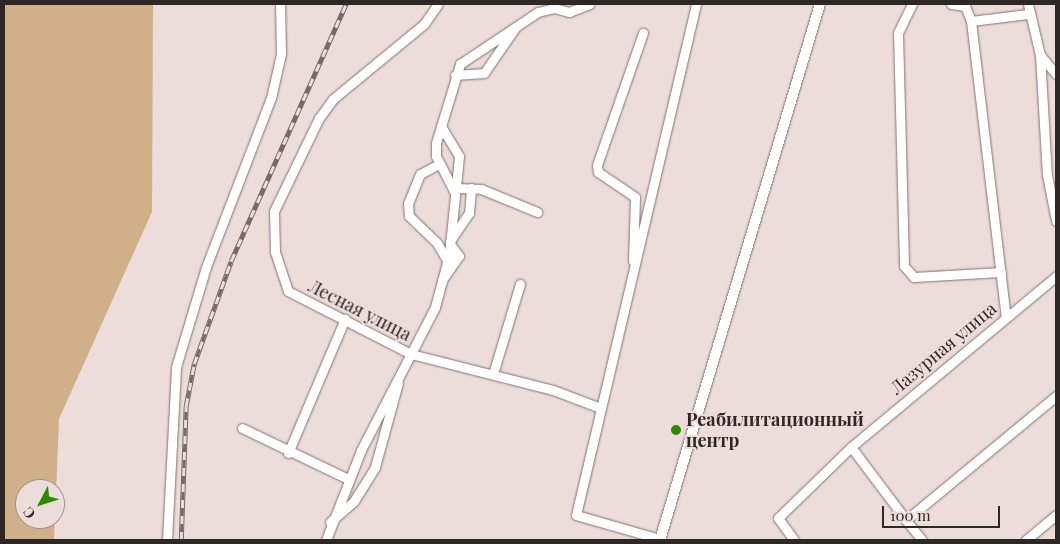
<!DOCTYPE html>
<meta charset="utf-8">
<style>
body{margin:0}
#map{position:relative;width:1060px;height:544px;overflow:hidden;background:#edddda;font-family:"Playfair Display",serif}
div>[style]{position:absolute}
.green>*{inset:0;background:#cfb088}
.roads{filter:drop-shadow(0 0 1px #817370) drop-shadow(0 0 1px #817370)}
.minor>*{height:9px;margin:-4.5px;padding:0 4.5px;transform-origin:4.5px;border-radius:4.5px;background:#fff}
.tertiary>*{height:10px;margin:-5px;padding:0 5px;transform-origin:5px;border-radius:5px;background:#fff}
.rail>*{height:4.5px;margin-top:-2.25px;transform-origin:0;background:repeating-linear-gradient(90deg,#edddda 0 8px,#746b69 0 16px);box-sizing:border-box;border-block:1px solid #746b69}
.dots>*{width:14px;height:14px;translate:-50% -50%;box-sizing:border-box;border:2px solid #edddda;border-radius:50%}
span{translate:-50% -50%;white-space:nowrap;text-align:center;line-height:1.15;-webkit-text-stroke:4px #edddda;paint-order:stroke}
.street-label{font-size:18px;color:#2d2726}
.poi-label{font-size:18px;color:#2d2726;font-weight:700}
.left{translate:0 -50%;text-align:left}
.frame{position:absolute;inset:0;border:5px solid #2d2726;pointer-events:none}
.north{position:absolute;left:15px;top:479px;width:50px;height:50px;box-sizing:border-box;background:#edddda;border:1px solid #a09492;border-radius:50%;rotate:230deg;font-size:14px;font-weight:700;line-height:20px;text-align:center;color:#2d2726}
.north::after{content:'';display:block;margin:auto;width:18px;height:22px;background:#298b00;clip-path:polygon(50% 0,100% 100%,50% 72%,0 100%)}
.scale{position:absolute;left:882px;top:506px;width:118px;height:22px;box-sizing:border-box;border:2px solid #2d2726;border-top:0;padding-left:6px;font-size:15px;line-height:18px;white-space:nowrap;color:#2d2726;-webkit-text-stroke:4px #edddda;paint-order:stroke}
</style>
<div id="map">
<div class="green">
<i style="clip-path:polygon(evenodd,4px 4px,153px 4px,152px 212px,59px 419px,54px 540px,4px 540px,4px 4px,25px 489px,55px 489px,55px 519px,25px 519px,25px 489px)"></i>
</div>
<div class="roads">
<div class="minor">
<i style="left:438px;top:4px;width:24px;rotate:125deg"></i>
<i style="left:424px;top:24px;width:118px;rotate:140.5deg"></i>
<i style="left:333px;top:99px;width:24px;rotate:126deg"></i>
<i style="left:319px;top:118px;width:103px;rotate:115.8deg"></i>
<i style="left:274px;top:211px;width:41px;rotate:88.6deg"></i>
<i style="left:275px;top:252px;width:41px;rotate:71.6deg"></i>
<i style="left:288px;top:291px;width:138px;rotate:27.1deg"></i>
<i style="left:411px;top:354px;width:146px;rotate:14.2deg"></i>
<i style="left:553px;top:390px;width:48px;rotate:20.7deg"></i>
<i style="left:912px;top:4px;width:32px;rotate:116deg"></i>
<i style="left:898px;top:33px;width:233px;rotate:88.5deg"></i>
<i style="left:904px;top:266px;width:15px;rotate:48deg"></i>
<i style="left:914px;top:277px;width:87px;rotate:-3.3deg"></i>
<i style="left:951px;top:4px;width:14px;rotate:8deg"></i>
<i style="left:965px;top:6px;width:16px;rotate:68deg"></i>
<i style="left:971px;top:21px;width:298px;rotate:83.3deg"></i>
<i style="left:1028px;top:4px;width:52px;rotate:76.8deg"></i>
<i style="left:1040px;top:55px;width:120px;rotate:86.7deg"></i>
<i style="left:1047px;top:175px;width:47px;rotate:78.9deg"></i>
<i style="left:971px;top:21px;width:57px;rotate:-7deg"></i>
<i style="left:1040px;top:55px;width:25px;rotate:50deg"></i>
<i style="left:455px;top:75px;width:29px;rotate:-4deg"></i>
<i style="left:484px;top:73px;width:55px;rotate:-55.4deg"></i>
<i style="left:439px;top:164px;width:21px;rotate:152deg"></i>
<i style="left:420px;top:174px;width:31px;rotate:112deg"></i>
<i style="left:408px;top:203px;width:13px;rotate:86deg"></i>
<i style="left:409px;top:216px;width:39px;rotate:44deg"></i>
<i style="left:437px;top:243px;width:20px;rotate:60deg"></i>
<i style="left:456px;top:188px;width:25px;rotate:2deg"></i>
<i style="left:481px;top:189px;width:61px;rotate:22.3deg"></i>
<i style="left:455px;top:193px;width:42px;rotate:-117.2deg"></i>
<i style="left:436px;top:156px;width:13px;rotate:-90deg"></i>
<i style="left:436px;top:143px;width:83px;rotate:-73.1deg"></i>
<i style="left:460px;top:64px;width:94px;rotate:-33.7deg"></i>
<i style="left:538px;top:12px;width:16px;rotate:-14deg"></i>
<i style="left:554px;top:8px;width:16px;rotate:15deg"></i>
<i style="left:569px;top:12px;width:22px;rotate:-21deg"></i>
<i style="left:450px;top:241px;width:34px;rotate:-56deg"></i>
<i style="left:469px;top:213px;width:25px;rotate:-85deg"></i>
<i style="left:633px;top:261px;width:64px;rotate:-88.2deg"></i>
<i style="left:635px;top:197px;width:45px;rotate:-146deg"></i>
<i style="left:598px;top:172px;width:7px;rotate:-98deg"></i>
<i style="left:597px;top:165px;width:140px;rotate:-70.8deg"></i>
<i style="left:442px;top:280px;width:29px;rotate:-55deg"></i>
<i style="left:459px;top:256px;width:15px;rotate:-127deg"></i>
<i style="left:493px;top:374px;width:94px;rotate:-73.3deg"></i>
<i style="left:242px;top:428px;width:118px;rotate:25.7deg"></i>
<i style="left:288px;top:453px;width:146px;rotate:-67deg"></i>
<i style="left:906px;top:520px;width:91px;rotate:-127deg"></i>
<i style="left:851px;top:447px;width:267px;rotate:-39.8deg"></i>
<i style="left:330px;top:522px;width:32px;rotate:-41deg"></i>
<i style="left:354px;top:501px;width:40px;rotate:-58deg"></i>
<i style="left:375px;top:467px;width:87px;rotate:-74.7deg"></i>
<i style="left:660px;top:539px;width:87px;rotate:-164.1deg"></i>
<i style="left:576px;top:515px;width:525px;rotate:-76.78deg"></i>
<i style="left:167px;top:540px;width:173px;rotate:-87deg"></i>
<i style="left:176px;top:367px;width:104px;rotate:-73.3deg"></i>
<i style="left:206px;top:267px;width:181px;rotate:-69deg"></i>
<i style="left:271px;top:98px;width:45px;rotate:-77.2deg"></i>
<i style="left:281px;top:54px;width:50px;rotate:-91.1deg"></i>
<i style="left:326px;top:540px;width:97px;rotate:-68.7deg"></i>
<i style="left:361px;top:450px;width:161px;rotate:-62.6deg"></i>
<i style="left:435px;top:307px;width:54px;rotate:-74.9deg"></i>
<i style="left:449px;top:255px;width:89px;rotate:-84.2deg"></i>
<i style="left:458px;top:166px;width:10px;rotate:-84deg"></i>
<i style="left:459px;top:156px;width:35px;rotate:-121deg"></i>
<i style="left:794px;top:540px;width:27px;rotate:-126deg"></i>
<i style="left:778px;top:518px;width:102px;rotate:-44.2deg"></i>
<i style="left:922px;top:540px;width:26px;rotate:-129deg"></i>
<i style="left:906px;top:520px;width:195px;rotate:-39.6deg"></i>
<i style="left:1026px;top:540px;width:39px;rotate:-40deg"></i>
</div>
<div class="tertiary">
<i style="left:660px;top:540px;width:559px;rotate:-73.38deg"></i>
</div>
</div>
<div class="rail">
<i style="left:181px;top:540px;width:134px;rotate:-87.9deg"></i>
<i style="left:186px;top:406px;width:43px;rotate:-79.2deg"></i>
<i style="left:194px;top:364px;width:109px;rotate:-70.2deg"></i>
<i style="left:231px;top:261px;width:282px;rotate:-65.9deg"></i>
</div>
<div class="dots">
<i style="left:676px;top:430px;background:#298b00"></i>
</div>
<div class="street-label">
<span style="left:360px;top:310px;rotate:27deg">Лесная улица</span>
<span style="left:943px;top:348px;rotate:-40deg">Лазурная улица</span>
</div>
<div class="poi-label">
<span class="left" style="left:686px;top:430px">Реабилитационный<br>центр</span>
</div>
<div class="frame"></div>
<div class="north">С</div>
<div class="scale">100 m</div>
</div>
